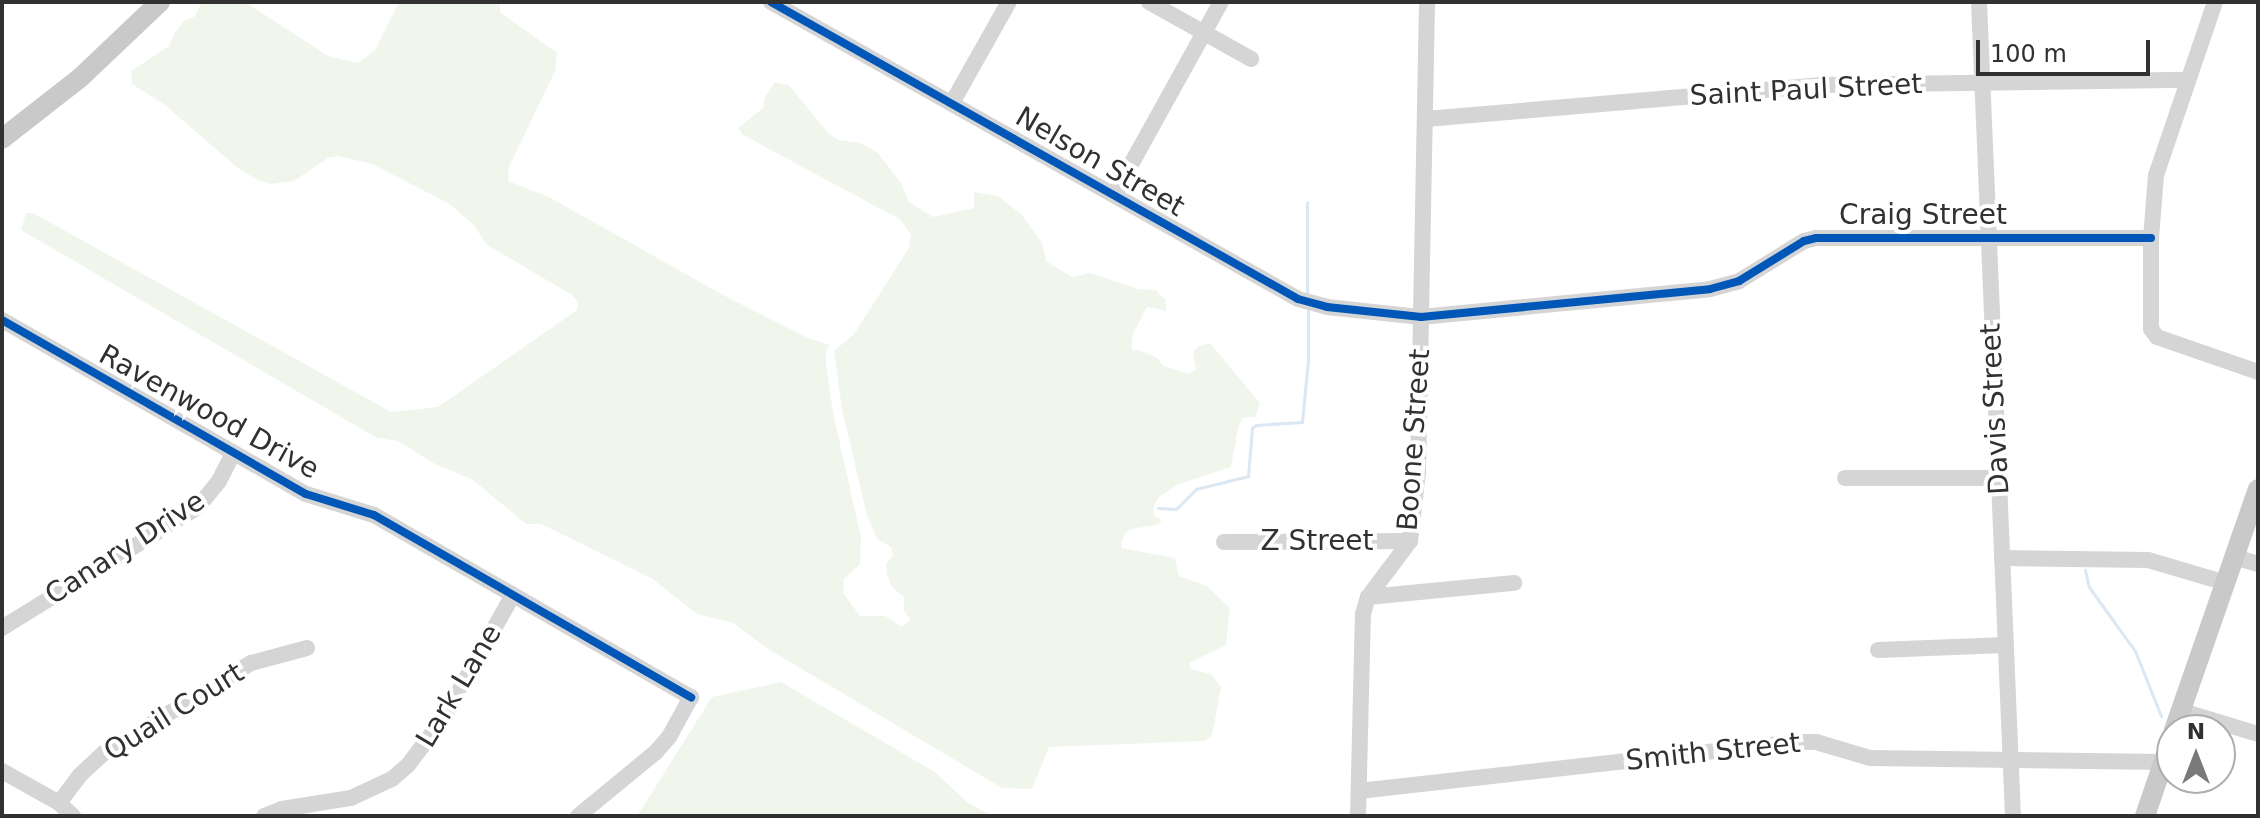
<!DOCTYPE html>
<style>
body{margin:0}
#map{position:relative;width:2260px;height:818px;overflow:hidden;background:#fff;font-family:"DejaVu Sans",sans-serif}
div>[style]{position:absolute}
.green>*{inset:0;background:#f1f6ed}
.stream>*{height:3px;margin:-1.5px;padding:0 1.5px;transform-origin:1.5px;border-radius:1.5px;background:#dbe8f4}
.minor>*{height:16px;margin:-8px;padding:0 8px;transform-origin:8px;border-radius:8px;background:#d5d5d5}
.major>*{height:20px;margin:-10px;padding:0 10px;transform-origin:10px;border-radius:10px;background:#c9c9c9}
.cycleway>*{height:8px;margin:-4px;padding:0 4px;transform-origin:4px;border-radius:4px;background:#0057b8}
span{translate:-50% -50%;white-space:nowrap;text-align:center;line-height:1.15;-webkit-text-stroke:8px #fff;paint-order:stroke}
.street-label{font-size:28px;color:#313131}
.frame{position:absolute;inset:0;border:4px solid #313131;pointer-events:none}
.north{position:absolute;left:2156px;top:714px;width:80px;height:80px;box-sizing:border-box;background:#fff;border:2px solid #adadad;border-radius:50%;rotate:0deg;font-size:22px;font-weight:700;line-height:32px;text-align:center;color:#313131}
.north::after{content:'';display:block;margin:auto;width:28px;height:36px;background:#797979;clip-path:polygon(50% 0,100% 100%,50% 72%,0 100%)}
.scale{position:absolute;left:1976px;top:40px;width:174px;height:36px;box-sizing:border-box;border:4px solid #313131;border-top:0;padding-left:10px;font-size:24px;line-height:28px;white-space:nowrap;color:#313131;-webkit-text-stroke:6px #fff;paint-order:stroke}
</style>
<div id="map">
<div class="green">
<i style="clip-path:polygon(202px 2px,245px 2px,328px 56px,358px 63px,375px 50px,399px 2px,500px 2px,500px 12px,557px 53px,555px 71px,509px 167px,508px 181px,549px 197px,725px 296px,808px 338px,830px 345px,826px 351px,826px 364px,833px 413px,861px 537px,860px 564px,844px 579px,843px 593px,860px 616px,885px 616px,902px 627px,910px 620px,904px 610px,904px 597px,892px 587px,887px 574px,886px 564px,893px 555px,891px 547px,877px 539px,867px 516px,842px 409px,834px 351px,854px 334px,909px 248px,911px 235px,901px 220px,743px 135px,738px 128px,763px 108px,765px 97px,775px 82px,789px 85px,828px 133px,839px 140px,861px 143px,878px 153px,901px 183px,909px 202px,933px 217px,974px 208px,974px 192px,998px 196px,1022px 215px,1042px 243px,1046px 261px,1072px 277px,1090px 273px,1138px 289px,1156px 290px,1166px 300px,1166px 311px,1147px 307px,1132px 336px,1132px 350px,1139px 350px,1158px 358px,1162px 365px,1189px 374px,1196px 369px,1193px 353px,1197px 347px,1210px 343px,1260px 403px,1255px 417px,1243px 418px,1239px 424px,1231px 467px,1179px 484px,1159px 497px,1154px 506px,1154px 516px,1162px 520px,1158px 525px,1136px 528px,1126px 532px,1122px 540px,1121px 548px,1175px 558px,1179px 576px,1207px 586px,1230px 608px,1226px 645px,1189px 663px,1191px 669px,1211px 674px,1221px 687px,1212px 736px,1204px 741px,1049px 747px,1032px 789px,1002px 788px,768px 649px,733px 623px,697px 614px,651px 578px,541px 524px,526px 524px,473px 480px,435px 464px,398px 441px,377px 438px,21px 230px,26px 213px,33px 213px,391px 412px,438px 407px,577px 310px,578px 302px,572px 295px,487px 245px,473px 224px,448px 203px,372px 164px,338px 156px,328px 158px,294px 181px,271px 184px,260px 181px,239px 169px,165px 105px,132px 84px,131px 71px,169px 46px,175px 32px,185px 20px,194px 17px)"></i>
<i style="clip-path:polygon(781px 682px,935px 772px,967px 802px,992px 816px,637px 816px,712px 697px)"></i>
</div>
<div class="stream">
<i style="left:1307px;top:294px;width:92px;rotate:-90deg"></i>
<i style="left:1158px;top:508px;width:18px;rotate:3deg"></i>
<i style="left:1176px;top:509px;width:28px;rotate:-45deg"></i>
<i style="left:1196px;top:489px;width:54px;rotate:-14deg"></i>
<i style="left:1248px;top:476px;width:48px;rotate:-85.2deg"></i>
<i style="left:1252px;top:428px;width:5px;rotate:-37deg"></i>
<i style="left:1256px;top:425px;width:46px;rotate:-3.7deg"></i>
<i style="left:1302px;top:422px;width:62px;rotate:-84.5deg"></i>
<i style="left:1308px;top:360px;width:54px;rotate:-90deg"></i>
<i style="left:2085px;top:570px;width:17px;rotate:77deg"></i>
<i style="left:2089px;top:587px;width:79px;rotate:54.3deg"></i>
<i style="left:2135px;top:651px;width:70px;rotate:68.2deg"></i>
</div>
<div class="minor">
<i style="left:771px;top:2px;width:605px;rotate:29.4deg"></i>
<i style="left:1298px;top:299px;width:30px;rotate:15deg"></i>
<i style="left:1327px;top:307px;width:95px;rotate:6.1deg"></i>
<i style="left:1421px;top:317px;width:290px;rotate:-5.5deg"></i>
<i style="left:1710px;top:289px;width:30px;rotate:-15deg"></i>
<i style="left:1739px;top:281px;width:76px;rotate:-31.6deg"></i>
<i style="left:1804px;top:241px;width:12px;rotate:-14deg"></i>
<i style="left:1816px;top:238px;width:335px"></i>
<i style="left:1149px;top:2px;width:117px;rotate:29.2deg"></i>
<i style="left:1979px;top:2px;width:815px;rotate:87.61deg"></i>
<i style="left:2215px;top:2px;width:183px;rotate:108.8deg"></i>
<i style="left:2156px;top:175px;width:63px;rotate:94.5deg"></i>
<i style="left:2151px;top:238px;width:91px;rotate:90deg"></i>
<i style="left:2151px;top:329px;width:10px;rotate:53deg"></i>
<i style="left:2157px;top:337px;width:107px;rotate:19.1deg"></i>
<i style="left:952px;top:103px;width:116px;rotate:-60.6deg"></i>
<i style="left:1426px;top:119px;width:395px;rotate:-4.9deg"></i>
<i style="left:1820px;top:85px;width:368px;rotate:-0.8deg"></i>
<i style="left:1114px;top:195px;width:221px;rotate:-61deg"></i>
<i style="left:2px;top:320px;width:350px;rotate:29.8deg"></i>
<i style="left:306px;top:494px;width:71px;rotate:17.2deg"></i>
<i style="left:374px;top:515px;width:366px;rotate:29.9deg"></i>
<i style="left:691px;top:697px;width:46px;rotate:118.8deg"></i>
<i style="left:669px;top:737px;width:20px;rotate:131deg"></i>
<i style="left:656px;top:752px;width:101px;rotate:140.6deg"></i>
<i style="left:1845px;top:478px;width:153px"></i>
<i style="left:1224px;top:542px;width:186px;rotate:-0.3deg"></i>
<i style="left:2235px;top:557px;width:24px;rotate:17deg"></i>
<i style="left:2002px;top:558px;width:146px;rotate:0.8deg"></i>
<i style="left:2148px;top:560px;width:81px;rotate:16.4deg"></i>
<i style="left:1368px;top:597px;width:147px;rotate:-5.5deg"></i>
<i style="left:2px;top:628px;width:230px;rotate:-31.7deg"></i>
<i style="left:198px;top:507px;width:33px;rotate:-51deg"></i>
<i style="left:219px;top:481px;width:31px;rotate:-63deg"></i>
<i style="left:1878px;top:650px;width:127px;rotate:-2.3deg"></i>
<i style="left:2182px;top:711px;width:79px;rotate:16.8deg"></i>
<i style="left:2px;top:771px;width:65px;rotate:29.3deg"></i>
<i style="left:59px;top:803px;width:19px;rotate:43deg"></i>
<i style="left:1359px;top:791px;width:442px;rotate:-6.4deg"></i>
<i style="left:1798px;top:742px;width:18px"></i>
<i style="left:1816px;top:742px;width:56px;rotate:16.5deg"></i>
<i style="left:1870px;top:758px;width:293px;rotate:0.8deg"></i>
<i style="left:59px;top:803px;width:34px;rotate:-53deg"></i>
<i style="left:79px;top:776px;width:34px;rotate:-43deg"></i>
<i style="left:104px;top:753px;width:172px;rotate:-31.5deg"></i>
<i style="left:251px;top:663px;width:58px;rotate:-15deg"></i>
<i style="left:264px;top:816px;width:19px;rotate:-21deg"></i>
<i style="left:282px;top:809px;width:70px;rotate:-9.1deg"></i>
<i style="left:351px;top:798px;width:45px;rotate:-24.9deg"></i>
<i style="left:392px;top:779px;width:21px;rotate:-41deg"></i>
<i style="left:408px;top:765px;width:61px;rotate:-52.9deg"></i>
<i style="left:445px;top:716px;width:139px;rotate:-60.7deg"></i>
<i style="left:1358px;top:816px;width:202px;rotate:-88.6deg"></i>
<i style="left:1363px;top:614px;width:18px;rotate:-74deg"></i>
<i style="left:1368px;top:597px;width:70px;rotate:-53.1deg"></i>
<i style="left:1410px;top:541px;width:69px;rotate:-83.4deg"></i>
<i style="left:1418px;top:472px;width:470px;rotate:-88.9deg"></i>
</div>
<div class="major">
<i style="left:2px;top:139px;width:100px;rotate:-38.1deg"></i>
<i style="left:81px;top:77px;width:109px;rotate:-43.5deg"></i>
<i style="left:2174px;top:730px;width:255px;rotate:-70.8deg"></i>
<i style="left:2145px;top:816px;width:83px;rotate:-71.1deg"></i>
</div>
<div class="cycleway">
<i style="left:771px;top:2px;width:605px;rotate:29.4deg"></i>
<i style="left:1298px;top:299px;width:30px;rotate:15deg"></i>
<i style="left:1327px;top:307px;width:95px;rotate:6.1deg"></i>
<i style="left:1421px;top:317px;width:290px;rotate:-5.5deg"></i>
<i style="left:1710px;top:289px;width:30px;rotate:-15deg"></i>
<i style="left:1739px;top:281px;width:76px;rotate:-31.6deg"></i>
<i style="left:1804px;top:241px;width:12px;rotate:-14deg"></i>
<i style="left:1816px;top:238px;width:335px"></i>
<i style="left:2px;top:320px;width:350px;rotate:29.8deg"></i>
<i style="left:306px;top:494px;width:71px;rotate:17.2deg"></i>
<i style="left:374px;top:515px;width:366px;rotate:29.9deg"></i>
</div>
<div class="street-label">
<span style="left:1806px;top:90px;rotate:-3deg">Saint Paul Street</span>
<span style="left:1100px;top:162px;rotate:30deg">Nelson Street</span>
<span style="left:1923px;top:215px">Craig Street</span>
<span style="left:1995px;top:409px;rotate:-93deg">Davis Street</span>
<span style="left:209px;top:412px;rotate:29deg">Ravenwood Drive</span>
<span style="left:1414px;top:440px;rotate:-86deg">Boone Street</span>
<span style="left:1317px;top:541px">Z Street</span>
<span style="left:125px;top:548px;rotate:-33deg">Canary Drive</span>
<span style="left:459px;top:686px;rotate:-59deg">Lark Lane</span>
<span style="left:174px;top:712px;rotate:-32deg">Quail Court</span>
<span style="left:1713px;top:752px;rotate:-6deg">Smith Street</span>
</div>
<div class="frame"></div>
<div class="north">N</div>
<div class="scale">100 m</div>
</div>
